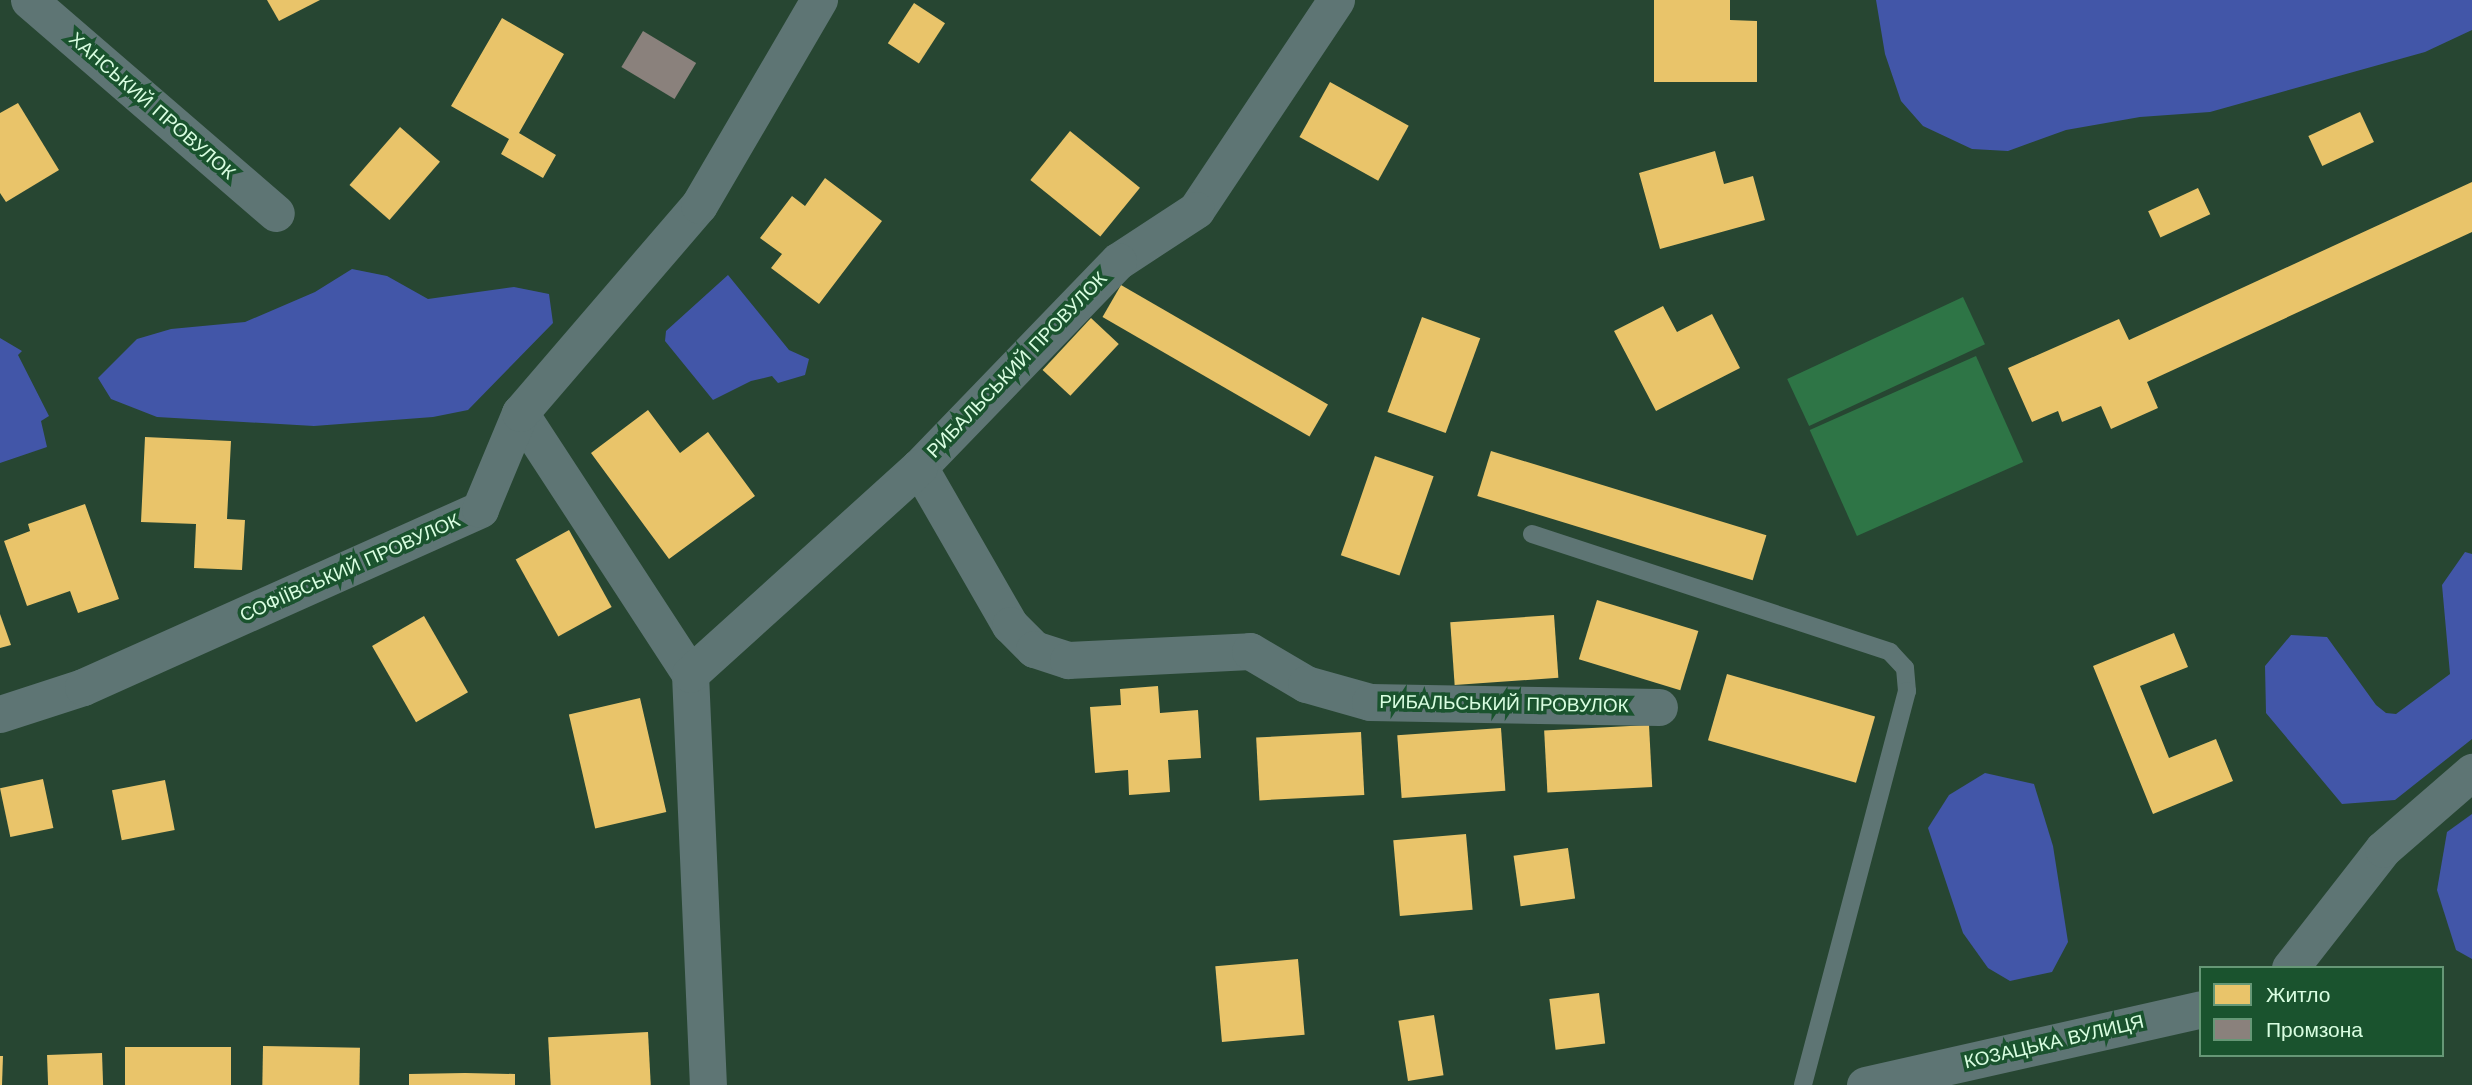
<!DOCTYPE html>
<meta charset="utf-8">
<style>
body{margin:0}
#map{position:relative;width:2472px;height:1085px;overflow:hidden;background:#274632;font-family:"Work Sans",sans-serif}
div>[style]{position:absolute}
.green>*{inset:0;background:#2e7546;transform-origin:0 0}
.water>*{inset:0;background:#4256a8}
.homes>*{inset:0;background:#e9c46a;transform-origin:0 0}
.industry>*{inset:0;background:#8a817c;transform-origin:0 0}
.service>*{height:18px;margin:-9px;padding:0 9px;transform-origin:9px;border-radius:9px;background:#5e7574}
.minor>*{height:37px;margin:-18.5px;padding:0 18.5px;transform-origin:18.5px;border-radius:18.5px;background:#5e7574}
span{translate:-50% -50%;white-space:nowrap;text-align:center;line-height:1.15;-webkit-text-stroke:7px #1a532e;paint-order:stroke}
.street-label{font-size:19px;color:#d9fee1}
.legend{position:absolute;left:2199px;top:966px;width:245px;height:91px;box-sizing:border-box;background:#1a532e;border:2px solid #669776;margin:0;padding:9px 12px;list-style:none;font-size:21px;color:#d9fee1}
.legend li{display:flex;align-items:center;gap:14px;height:35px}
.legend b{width:35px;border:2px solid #669776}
</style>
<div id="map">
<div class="green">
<i style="left:1963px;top:297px;width:52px;height:194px;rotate:65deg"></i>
<i style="left:1976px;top:356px;width:116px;height:182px;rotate:66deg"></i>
</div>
<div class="water">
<i style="clip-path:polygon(1876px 0,2472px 0,2472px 30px,2425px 52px,2210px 112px,2140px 117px,2066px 130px,2008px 151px,1972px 149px,1923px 126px,1901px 101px,1885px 54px)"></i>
<i style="clip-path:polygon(352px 269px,387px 276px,428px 299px,514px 287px,549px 294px,553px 323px,468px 410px,433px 417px,314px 426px,157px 417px,111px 399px,98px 378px,137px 339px,171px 329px,245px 322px,315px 292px)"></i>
<i style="clip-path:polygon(728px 275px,789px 350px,809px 359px,805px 375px,778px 383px,772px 376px,751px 381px,713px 400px,665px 341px,666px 331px)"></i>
<i style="clip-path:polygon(0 338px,22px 351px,18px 355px,49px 416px,41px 421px,47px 447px,0 463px)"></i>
<i style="clip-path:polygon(2465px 552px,2472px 554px,2472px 739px,2395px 800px,2342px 804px,2266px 713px,2265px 666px,2291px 635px,2327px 637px,2376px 705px,2386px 713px,2396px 714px,2450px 674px,2442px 585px)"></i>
<i style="clip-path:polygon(1985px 773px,2034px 784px,2053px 846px,2068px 942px,2052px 972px,2010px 981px,1988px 968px,1963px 933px,1928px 828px,1949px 795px)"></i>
<i style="clip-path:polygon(2472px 814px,2472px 959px,2456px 950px,2437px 890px,2447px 832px)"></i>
</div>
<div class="homes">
<i style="clip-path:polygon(267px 0,320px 0,279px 21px)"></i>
<i style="clip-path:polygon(1654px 0,1730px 0,1730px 20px,1757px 21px,1757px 82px,1654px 82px)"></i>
<i style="left:914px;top:3px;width:37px;height:48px;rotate:33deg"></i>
<i style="clip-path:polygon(502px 18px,564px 54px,519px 133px,556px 155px,543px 178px,501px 154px,509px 139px,451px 106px)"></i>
<i style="left:1330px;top:82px;width:90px;height:63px;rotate:29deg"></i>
<i style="clip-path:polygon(18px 103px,59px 170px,6px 202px,0 193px,0 113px)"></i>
<i style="left:2360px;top:112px;width:33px;height:57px;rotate:65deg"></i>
<i style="left:400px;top:127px;width:53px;height:77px;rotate:41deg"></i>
<i style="left:1070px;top:131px;width:90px;height:63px;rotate:39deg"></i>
<i style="clip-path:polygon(1715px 151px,1724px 184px,1753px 176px,1765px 220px,1660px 249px,1639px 173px)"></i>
<i style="clip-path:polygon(825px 178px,882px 221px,819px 304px,771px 268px,782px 254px,760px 238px,792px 196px,805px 206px)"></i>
<i style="clip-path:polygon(2472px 182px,2472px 232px,2147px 382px,2158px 408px,2111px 429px,2101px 406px,2062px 422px,2058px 411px,2032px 422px,2008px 368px,2119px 319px,2129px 340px)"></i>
<i style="left:2198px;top:188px;width:29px;height:55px;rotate:65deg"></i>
<i style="left:1121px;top:285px;width:239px;height:37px;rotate:30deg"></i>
<i style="clip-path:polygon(1663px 306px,1677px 332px,1712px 314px,1740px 368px,1656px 411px,1614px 331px)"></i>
<i style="left:1422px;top:317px;width:62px;height:101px;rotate:20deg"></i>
<i style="left:1091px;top:318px;width:38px;height:71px;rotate:43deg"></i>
<i style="clip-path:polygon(648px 410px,680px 453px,708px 432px,755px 496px,669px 559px,591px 453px)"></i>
<i style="clip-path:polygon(145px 437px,231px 441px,227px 519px,245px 520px,242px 570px,194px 568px,196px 524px,141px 522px)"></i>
<i style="left:1491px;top:451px;width:288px;height:47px;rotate:17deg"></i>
<i style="left:1375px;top:456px;width:62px;height:105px;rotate:19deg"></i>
<i style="clip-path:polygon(85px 504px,119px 599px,78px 613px,70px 591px,27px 606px,4px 541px,30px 531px,28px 524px)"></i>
<i style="left:569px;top:530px;width:88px;height:61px;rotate:61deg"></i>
<i style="left:1597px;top:600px;width:106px;height:62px;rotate:17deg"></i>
<i style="clip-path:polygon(0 614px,11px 645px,0 648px)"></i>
<i style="left:1554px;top:615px;width:63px;height:104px;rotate:86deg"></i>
<i style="left:424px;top:616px;width:88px;height:60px;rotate:60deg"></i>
<i style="clip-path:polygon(2174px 633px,2188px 667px,2140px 686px,2169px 758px,2216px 739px,2233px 781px,2153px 814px,2093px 666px)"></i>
<i style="left:1727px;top:674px;width:154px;height:69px;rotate:16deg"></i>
<i style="clip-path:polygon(1158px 686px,1160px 713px,1198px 710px,1201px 758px,1168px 760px,1170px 792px,1129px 795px,1128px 770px,1095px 773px,1090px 707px,1121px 705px,1120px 689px)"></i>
<i style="left:640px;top:698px;width:117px;height:73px;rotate:77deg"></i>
<i style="left:1649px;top:725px;width:62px;height:105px;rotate:87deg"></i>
<i style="left:1501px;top:728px;width:63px;height:104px;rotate:86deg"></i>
<i style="left:1361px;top:732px;width:63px;height:105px;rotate:87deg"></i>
<i style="left:43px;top:779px;width:50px;height:44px;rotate:78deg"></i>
<i style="left:165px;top:780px;width:51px;height:54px;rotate:79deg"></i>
<i style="left:1466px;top:834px;width:76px;height:73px;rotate:85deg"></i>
<i style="left:1568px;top:848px;width:51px;height:55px;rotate:82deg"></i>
<i style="left:1298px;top:959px;width:76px;height:83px;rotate:85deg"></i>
<i style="left:1599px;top:993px;width:51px;height:50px;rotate:83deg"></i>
<i style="left:1434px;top:1015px;width:61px;height:36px;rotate:81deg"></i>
<i style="left:648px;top:1032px;width:53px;height:100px;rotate:87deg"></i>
<i style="left:263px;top:1046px;width:97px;height:39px;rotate:1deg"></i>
<i style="left:125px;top:1047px;width:106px;height:38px"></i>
<i style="left:102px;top:1053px;width:32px;height:55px;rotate:88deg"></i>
<i style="clip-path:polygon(0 1056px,3px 1056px,2px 1085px,0 1085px)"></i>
<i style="clip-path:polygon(465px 1073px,515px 1074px,515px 1085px,409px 1085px,409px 1074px)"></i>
</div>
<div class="industry">
<i style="left:643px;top:31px;width:62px;height:42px;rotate:31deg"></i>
</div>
<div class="service">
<i style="left:1532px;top:534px;width:377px;rotate:18.2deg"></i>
<i style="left:1890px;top:652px;width:22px;rotate:47deg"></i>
<i style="left:1905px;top:668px;width:23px;rotate:85deg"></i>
<i style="left:1907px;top:691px;width:407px;rotate:104.8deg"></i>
</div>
<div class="minor">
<i style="left:29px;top:0;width:326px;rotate:40.8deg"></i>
<i style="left:1336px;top:0;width:252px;rotate:123.7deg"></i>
<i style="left:1196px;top:210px;width:93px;rotate:146.8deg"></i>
<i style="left:1118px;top:261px;width:286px;rotate:134deg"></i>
<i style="left:919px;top:467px;width:182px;rotate:60.1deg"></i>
<i style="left:1010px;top:625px;width:34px;rotate:45deg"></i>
<i style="left:1034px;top:649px;width:36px;rotate:18deg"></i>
<i style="left:1068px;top:660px;width:182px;rotate:-2.8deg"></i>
<i style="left:1250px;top:651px;width:65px;rotate:30.5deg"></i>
<i style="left:1306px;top:684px;width:66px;rotate:15.7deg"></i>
<i style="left:1370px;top:702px;width:289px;rotate:1deg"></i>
<i style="left:520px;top:413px;width:311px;rotate:56.9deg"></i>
<i style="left:690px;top:674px;width:411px;rotate:87.5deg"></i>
<i style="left:690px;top:674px;width:309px;rotate:-42.1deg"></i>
<i style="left:0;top:714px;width:87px;rotate:-18deg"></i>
<i style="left:83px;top:687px;width:435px;rotate:-24.1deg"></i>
<i style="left:480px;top:509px;width:104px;rotate:-67.4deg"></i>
<i style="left:520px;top:413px;width:274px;rotate:-49.3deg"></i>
<i style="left:699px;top:205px;width:238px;rotate:-59.7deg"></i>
<i style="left:2290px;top:968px;width:151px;rotate:-52deg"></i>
<i style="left:2383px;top:849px;width:118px;rotate:-40.9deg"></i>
<i style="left:1865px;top:1085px;width:344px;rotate:-12.7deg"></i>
</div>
<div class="street-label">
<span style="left:152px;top:106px;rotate:41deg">ХАНСЬКИЙ ПРОВУЛОК</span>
<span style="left:1017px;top:365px;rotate:-46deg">РИБАЛЬСЬКИЙ ПРОВУЛОК</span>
<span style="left:350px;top:568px;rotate:-24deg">СОФІЇВСЬКИЙ ПРОВУЛОК</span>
<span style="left:1504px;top:704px;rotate:1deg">РИБАЛЬСЬКИЙ ПРОВУЛОК</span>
<span style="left:2054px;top:1042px;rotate:-13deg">КОЗАЦЬКА ВУЛИЦЯ</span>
</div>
<ul class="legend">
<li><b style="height:19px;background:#e9c46a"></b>Житло</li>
<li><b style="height:19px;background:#8a817c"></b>Промзона</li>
</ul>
</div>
